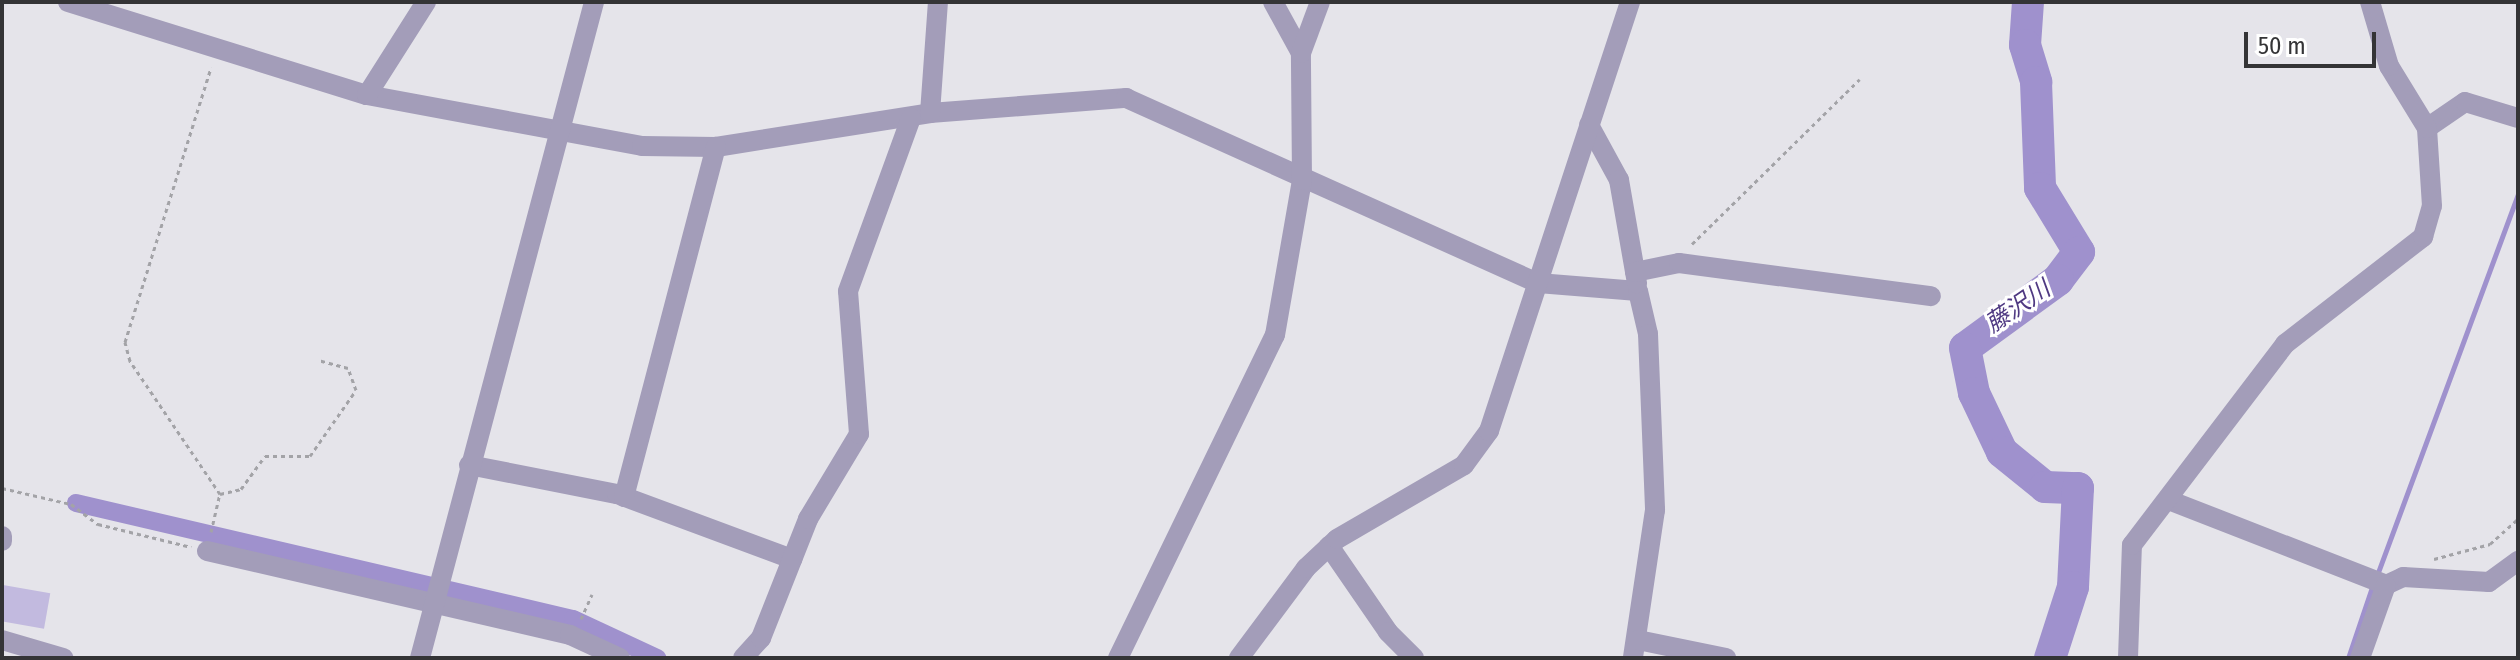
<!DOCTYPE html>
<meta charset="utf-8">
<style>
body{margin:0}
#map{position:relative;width:2520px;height:660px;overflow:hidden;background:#e5e4ea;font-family:"Fira Sans Condensed","Noto Sans JP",sans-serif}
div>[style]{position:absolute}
.green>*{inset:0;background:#c2badf;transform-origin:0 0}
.stream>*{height:5px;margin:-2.5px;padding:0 2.5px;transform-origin:2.5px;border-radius:2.5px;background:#9f91cd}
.canal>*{height:18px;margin:-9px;padding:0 9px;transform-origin:9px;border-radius:9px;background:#9f91cd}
.river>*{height:32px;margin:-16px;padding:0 16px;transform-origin:16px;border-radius:16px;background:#9f91cd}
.path>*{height:3px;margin-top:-1.5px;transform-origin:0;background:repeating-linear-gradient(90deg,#a3a3a7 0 4px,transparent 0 8px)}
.minor>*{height:20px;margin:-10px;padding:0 10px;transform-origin:10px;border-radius:10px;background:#a39db9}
span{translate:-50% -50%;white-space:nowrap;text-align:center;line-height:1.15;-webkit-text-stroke:6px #fff;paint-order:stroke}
.water-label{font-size:24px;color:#4f3982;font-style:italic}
.frame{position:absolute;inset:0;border:4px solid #343436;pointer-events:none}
.scale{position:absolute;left:2244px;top:32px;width:132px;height:36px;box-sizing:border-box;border:4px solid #343436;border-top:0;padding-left:10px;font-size:24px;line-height:28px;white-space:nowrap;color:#343436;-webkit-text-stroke:6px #fff;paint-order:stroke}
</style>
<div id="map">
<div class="green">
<i style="left:3px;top:585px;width:48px;height:36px;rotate:10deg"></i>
</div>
<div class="stream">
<i style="left:2377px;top:575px;width:407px;rotate:-69.7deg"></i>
<i style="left:2348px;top:658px;width:78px;rotate:-71.3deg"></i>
</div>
<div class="canal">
<i style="left:76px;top:503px;width:510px;rotate:13.14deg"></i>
<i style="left:573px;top:619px;width:93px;rotate:24.9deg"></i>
</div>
<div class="river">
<i style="left:2028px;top:2px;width:43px;rotate:94deg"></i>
<i style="left:2025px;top:45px;width:39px;rotate:73deg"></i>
<i style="left:2036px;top:82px;width:106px;rotate:87.8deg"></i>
<i style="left:2040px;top:188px;width:75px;rotate:58.6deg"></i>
<i style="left:2079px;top:252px;width:35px;rotate:127deg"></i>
<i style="left:2058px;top:280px;width:115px;rotate:143.8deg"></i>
<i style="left:1965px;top:348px;width:46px;rotate:78.7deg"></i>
<i style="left:1974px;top:393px;width:65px;rotate:64.6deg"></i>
<i style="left:2002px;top:452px;width:55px;rotate:39.1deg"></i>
<i style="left:2045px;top:487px;width:33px;rotate:2deg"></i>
<i style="left:2078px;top:488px;width:99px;rotate:92.9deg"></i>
<i style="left:2073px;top:587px;width:75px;rotate:107.9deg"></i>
</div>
<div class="path">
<i style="left:1692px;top:244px;width:235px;rotate:-44.5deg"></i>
<i style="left:2px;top:488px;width:71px;rotate:13.1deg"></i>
<i style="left:71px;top:504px;width:34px;rotate:37deg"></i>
<i style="left:98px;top:524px;width:96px;rotate:13.9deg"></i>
<i style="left:220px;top:494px;width:22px;rotate:-13deg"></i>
<i style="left:241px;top:489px;width:41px;rotate:-54deg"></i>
<i style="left:265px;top:456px;width:45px"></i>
<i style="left:310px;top:456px;width:80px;rotate:-55.1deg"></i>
<i style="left:356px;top:390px;width:23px;rotate:-110deg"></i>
<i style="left:348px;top:368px;width:30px;rotate:-165deg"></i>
<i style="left:211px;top:532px;width:39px;rotate:-77deg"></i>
<i style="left:220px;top:494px;width:161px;rotate:-124.1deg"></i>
<i style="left:130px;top:361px;width:20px;rotate:-105deg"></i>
<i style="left:125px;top:342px;width:288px;rotate:-72.6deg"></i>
<i style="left:2434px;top:559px;width:58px;rotate:-15deg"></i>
<i style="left:2490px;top:544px;width:38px;rotate:-42deg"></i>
<i style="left:581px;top:619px;width:27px;rotate:-66deg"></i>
</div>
<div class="minor">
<i style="left:68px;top:2px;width:313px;rotate:17.3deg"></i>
<i style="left:367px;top:95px;width:280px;rotate:10.5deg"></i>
<i style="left:642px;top:146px;width:74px;rotate:0.8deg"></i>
<i style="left:716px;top:147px;width:217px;rotate:-9deg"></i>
<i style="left:930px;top:113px;width:197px;rotate:-4.4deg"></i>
<i style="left:1126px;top:98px;width:452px;rotate:24.2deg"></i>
<i style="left:1538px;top:283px;width:100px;rotate:4.6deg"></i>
<i style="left:1638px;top:291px;width:44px;rotate:76.9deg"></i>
<i style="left:1648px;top:334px;width:176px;rotate:87.7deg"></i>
<i style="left:1655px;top:510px;width:150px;rotate:98.5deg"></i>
<i style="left:1273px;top:2px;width:58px;rotate:61.2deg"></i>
<i style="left:367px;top:95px;width:110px;rotate:-57.6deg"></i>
<i style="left:930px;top:113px;width:111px;rotate:-85.9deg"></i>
<i style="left:1589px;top:125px;width:63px;rotate:61.4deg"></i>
<i style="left:1619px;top:180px;width:105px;rotate:80.1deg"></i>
<i style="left:2427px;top:128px;width:46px;rotate:-34.4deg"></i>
<i style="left:2465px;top:102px;width:55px;rotate:16.8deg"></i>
<i style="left:1635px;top:272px;width:45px;rotate:-11.6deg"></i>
<i style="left:1679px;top:263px;width:254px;rotate:7.5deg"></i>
<i style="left:469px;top:465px;width:151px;rotate:11.1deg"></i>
<i style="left:617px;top:494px;width:187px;rotate:20.4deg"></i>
<i style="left:624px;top:497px;width:362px;rotate:-75.3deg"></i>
<i style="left:2171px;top:501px;width:231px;rotate:21.3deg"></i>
<i style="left:2386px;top:585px;width:19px;rotate:-25deg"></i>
<i style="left:2403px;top:577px;width:86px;rotate:3.3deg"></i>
<i style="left:2489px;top:582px;width:36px;rotate:-36deg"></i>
<i style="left:2px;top:536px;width:5px;rotate:90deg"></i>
<i style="left:1329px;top:546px;width:104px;rotate:55.5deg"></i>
<i style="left:1388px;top:632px;width:37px;rotate:45deg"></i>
<i style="left:207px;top:551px;width:373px;rotate:13deg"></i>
<i style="left:570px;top:635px;width:55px;rotate:24.7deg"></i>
<i style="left:2px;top:640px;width:64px;rotate:16.4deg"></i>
<i style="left:1638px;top:640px;width:90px;rotate:11.6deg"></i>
<i style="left:420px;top:658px;width:679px;rotate:-75.14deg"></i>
<i style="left:743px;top:658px;width:27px;rotate:-48deg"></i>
<i style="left:761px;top:638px;width:128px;rotate:-68.4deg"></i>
<i style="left:808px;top:519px;width:99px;rotate:-59deg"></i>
<i style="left:859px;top:434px;width:143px;rotate:-94.4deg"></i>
<i style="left:848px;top:291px;width:184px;rotate:-70deg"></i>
<i style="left:1118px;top:658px;width:359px;rotate:-64.1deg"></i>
<i style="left:1275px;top:335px;width:157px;rotate:-80.1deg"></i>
<i style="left:1302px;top:180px;width:127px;rotate:-90.5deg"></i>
<i style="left:1301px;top:53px;width:54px;rotate:-69.6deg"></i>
<i style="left:1239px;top:658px;width:112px;rotate:-53.3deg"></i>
<i style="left:1306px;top:568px;width:42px;rotate:-43.1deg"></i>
<i style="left:1337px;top:539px;width:147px;rotate:-30.2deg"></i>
<i style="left:1464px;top:465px;width:42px;rotate:-53.7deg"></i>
<i style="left:1489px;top:431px;width:452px;rotate:-71.8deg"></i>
<i style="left:2128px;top:658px;width:113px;rotate:-88deg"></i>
<i style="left:2132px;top:545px;width:253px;rotate:-52.7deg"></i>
<i style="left:2285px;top:344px;width:175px;rotate:-37.8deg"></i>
<i style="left:2423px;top:237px;width:32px;rotate:-74deg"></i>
<i style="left:2432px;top:206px;width:78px;rotate:-93.7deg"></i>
<i style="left:2427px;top:128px;width:73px;rotate:-121.5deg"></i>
<i style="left:2389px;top:66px;width:67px;rotate:-106.5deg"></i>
<i style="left:2360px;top:658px;width:77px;rotate:-70.4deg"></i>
</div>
<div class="water-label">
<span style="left:2018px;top:307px;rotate:-34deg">藤沢川</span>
</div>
<div class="frame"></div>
<div class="scale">50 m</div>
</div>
